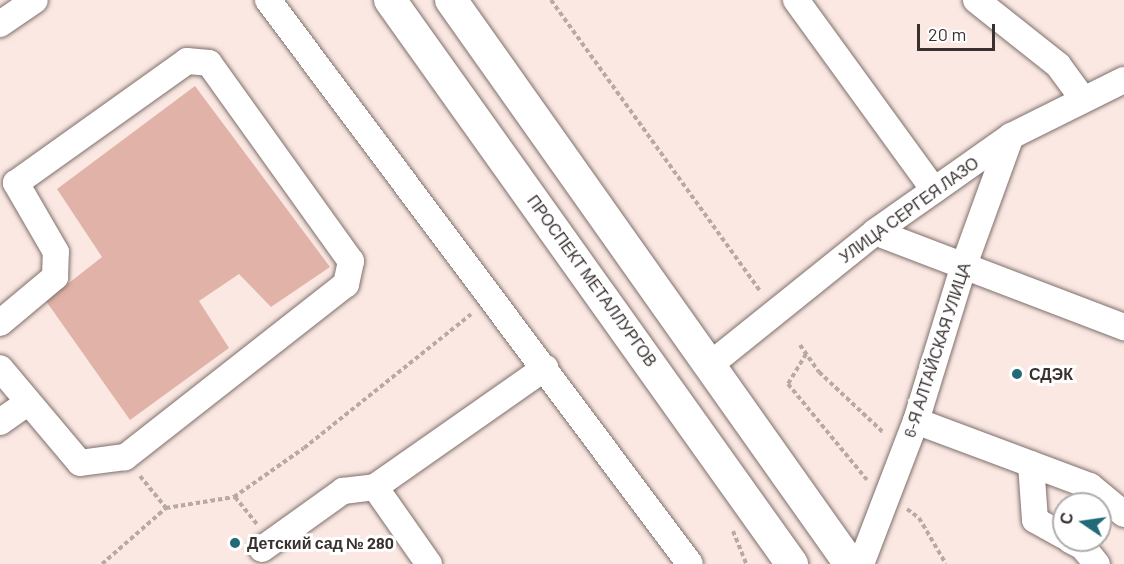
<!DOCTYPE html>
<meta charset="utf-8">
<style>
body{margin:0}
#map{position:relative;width:1124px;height:564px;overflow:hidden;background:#fbe8e3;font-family:Barlow,sans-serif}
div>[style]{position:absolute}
.green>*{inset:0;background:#e1b2a7}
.path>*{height:4px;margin-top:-2px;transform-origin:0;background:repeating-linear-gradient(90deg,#b8a9a5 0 4.5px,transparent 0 7.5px)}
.roads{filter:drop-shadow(0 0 2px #7f6f6b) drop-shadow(0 0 2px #7f6f6b)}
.minor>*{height:26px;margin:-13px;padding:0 13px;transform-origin:13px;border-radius:13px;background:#fff}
.major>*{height:32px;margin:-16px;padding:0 16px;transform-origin:16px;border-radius:16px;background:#fff}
.dots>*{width:16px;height:16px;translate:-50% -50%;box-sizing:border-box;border:3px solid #fff;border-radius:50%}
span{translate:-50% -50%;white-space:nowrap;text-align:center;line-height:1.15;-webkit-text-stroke:6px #fff;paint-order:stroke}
.street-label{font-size:16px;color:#38312f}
.poi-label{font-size:16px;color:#38312f;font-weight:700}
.left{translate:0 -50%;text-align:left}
.north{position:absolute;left:1052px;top:492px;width:60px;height:60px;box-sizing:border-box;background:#fff;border:2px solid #afadac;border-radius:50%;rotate:283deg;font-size:16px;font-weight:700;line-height:24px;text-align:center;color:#38312f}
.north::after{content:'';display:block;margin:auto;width:21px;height:27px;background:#236a78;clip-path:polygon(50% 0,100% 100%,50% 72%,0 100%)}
.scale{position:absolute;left:917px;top:24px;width:78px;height:27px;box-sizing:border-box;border:3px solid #38312f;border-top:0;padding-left:8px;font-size:18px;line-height:21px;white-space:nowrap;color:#38312f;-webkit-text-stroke:4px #fff;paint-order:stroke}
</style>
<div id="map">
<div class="green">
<i style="clip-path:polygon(195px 86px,330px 267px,271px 307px,239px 274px,199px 301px,229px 348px,130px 420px,46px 301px,102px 257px,57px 189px)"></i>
</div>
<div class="path">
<i style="left:551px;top:0;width:358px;rotate:54.3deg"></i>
<i style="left:800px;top:345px;width:33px;rotate:55deg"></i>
<i style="left:819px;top:372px;width:89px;rotate:43.2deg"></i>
<i style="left:806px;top:354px;width:35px;rotate:121deg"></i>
<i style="left:788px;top:384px;width:124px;rotate:50.5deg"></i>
<i style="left:140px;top:476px;width:41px;rotate:50.9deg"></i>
<i style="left:166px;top:508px;width:69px;rotate:-9.2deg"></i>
<i style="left:234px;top:497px;width:85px;rotate:-35deg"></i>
<i style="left:304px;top:448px;width:214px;rotate:-38.7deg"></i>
<i style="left:235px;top:497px;width:35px;rotate:51deg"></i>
<i style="left:907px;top:509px;width:15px;rotate:37deg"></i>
<i style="left:919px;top:518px;width:53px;rotate:59.6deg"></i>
<i style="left:733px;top:531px;width:35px;rotate:68deg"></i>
<i style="left:102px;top:564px;width:85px;rotate:-41.2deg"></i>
</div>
<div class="roads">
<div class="minor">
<i style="left:268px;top:0;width:704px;rotate:53.2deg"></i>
<i style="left:796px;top:0;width:235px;rotate:54deg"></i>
<i style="left:976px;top:0;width:105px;rotate:38.4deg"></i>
<i style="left:1058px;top:65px;width:42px;rotate:53.7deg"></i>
<i style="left:0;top:24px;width:42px;rotate:-34.4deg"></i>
<i style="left:875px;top:232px;width:267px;rotate:20.9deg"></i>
<i style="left:0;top:323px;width:72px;rotate:-39.9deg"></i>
<i style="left:55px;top:277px;width:25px;rotate:-88deg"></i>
<i style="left:56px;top:252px;width:80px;rotate:-120.1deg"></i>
<i style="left:16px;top:183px;width:210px;rotate:-35.5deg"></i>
<i style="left:187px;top:61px;width:22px;rotate:5deg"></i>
<i style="left:209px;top:63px;width:244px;rotate:54.4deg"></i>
<i style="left:351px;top:261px;width:24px;rotate:102deg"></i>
<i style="left:346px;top:284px;width:281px;rotate:141.9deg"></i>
<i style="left:125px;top:457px;width:45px;rotate:172.4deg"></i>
<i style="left:80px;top:463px;width:124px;rotate:-130.1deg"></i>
<i style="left:711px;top:364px;width:211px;rotate:-38.8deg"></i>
<i style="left:875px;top:232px;width:166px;rotate:-35.2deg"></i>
<i style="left:1011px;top:136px;width:126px;rotate:-26.4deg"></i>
<i style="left:916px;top:421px;width:186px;rotate:20.5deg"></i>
<i style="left:1090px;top:486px;width:44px;rotate:39.5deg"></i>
<i style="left:0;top:422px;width:33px;rotate:-35deg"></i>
<i style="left:1031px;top:464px;width:56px;rotate:85.9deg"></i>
<i style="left:1035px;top:520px;width:33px;rotate:29deg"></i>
<i style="left:375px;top:487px;width:94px;rotate:55deg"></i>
<i style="left:1070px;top:540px;width:15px;rotate:28deg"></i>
<i style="left:1083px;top:547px;width:22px;rotate:51deg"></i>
<i style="left:262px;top:549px;width:100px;rotate:-35.6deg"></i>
<i style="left:343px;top:491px;width:32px;rotate:-7deg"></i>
<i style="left:375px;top:487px;width:208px;rotate:-35deg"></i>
<i style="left:861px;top:564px;width:153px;rotate:-69deg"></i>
<i style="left:916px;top:421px;width:163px;rotate:-72.9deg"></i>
<i style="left:964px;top:265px;width:137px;rotate:-70deg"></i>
</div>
<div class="major">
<i style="left:390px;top:0;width:693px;rotate:54.52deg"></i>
<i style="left:451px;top:0;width:691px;rotate:54.72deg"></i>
</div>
</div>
<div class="dots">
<i style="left:1017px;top:374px;background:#236a78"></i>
<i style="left:235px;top:543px;background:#236a78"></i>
</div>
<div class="street-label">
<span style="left:909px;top:210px;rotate:-36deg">УЛИЦА СЕРГЕЯ ЛАЗО</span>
<span style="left:592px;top:281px;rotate:54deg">ПРОСПЕКТ МЕТАЛЛУРГОВ</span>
<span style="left:937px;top:350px;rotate:-72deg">6-Я АЛТАЙСКАЯ УЛИЦА</span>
</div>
<div class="poi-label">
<span class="left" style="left:1029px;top:374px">СДЭК</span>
<span class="left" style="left:247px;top:543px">Детский сад № 280</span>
</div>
<div class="north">С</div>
<div class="scale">20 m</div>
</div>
